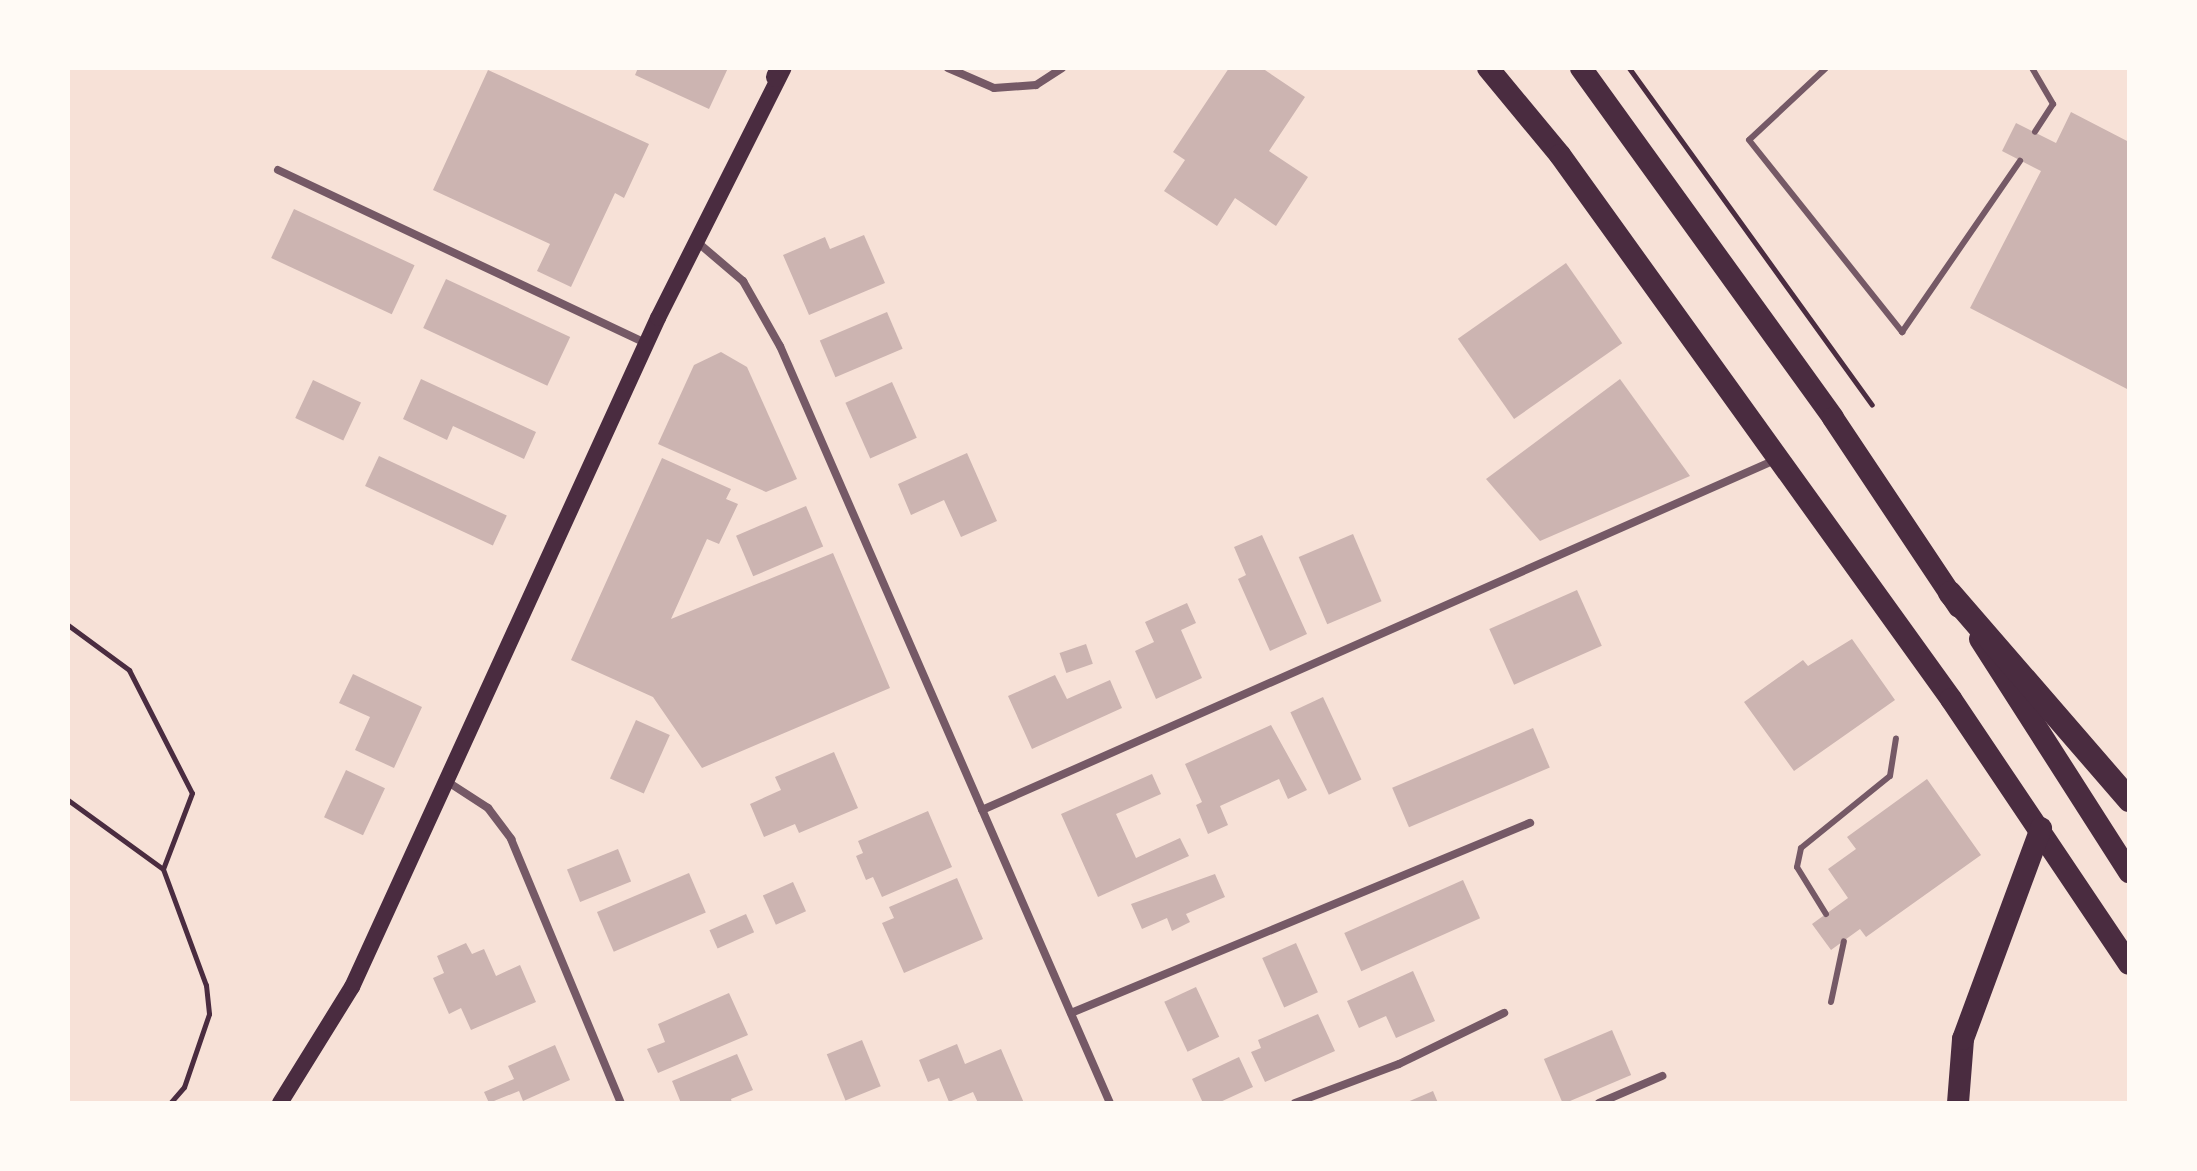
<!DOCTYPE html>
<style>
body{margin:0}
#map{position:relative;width:2197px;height:1171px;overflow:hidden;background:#f7e1d7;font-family:Lato,sans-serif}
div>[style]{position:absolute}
.building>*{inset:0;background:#ccb4b1;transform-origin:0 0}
.path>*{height:5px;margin:-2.5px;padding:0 2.5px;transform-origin:2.5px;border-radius:2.5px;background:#4a2c40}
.service>*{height:6px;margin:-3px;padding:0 3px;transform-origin:3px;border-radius:3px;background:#755966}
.minor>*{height:8px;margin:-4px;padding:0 4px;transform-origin:4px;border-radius:4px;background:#755966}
.secondary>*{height:16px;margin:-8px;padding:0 8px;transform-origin:8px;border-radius:8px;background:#4a2c40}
.primary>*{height:20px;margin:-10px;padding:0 10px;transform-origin:10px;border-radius:10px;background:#4a2c40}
.trunk>*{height:22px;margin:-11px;padding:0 11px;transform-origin:11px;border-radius:11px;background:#4a2c40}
.motorway>*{height:24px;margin:-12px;padding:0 12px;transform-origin:12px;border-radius:12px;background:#4a2c40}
span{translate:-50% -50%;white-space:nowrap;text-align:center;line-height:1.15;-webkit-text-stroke:6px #fffaf5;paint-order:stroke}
.frame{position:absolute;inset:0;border:70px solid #fffaf5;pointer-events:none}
</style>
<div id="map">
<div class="building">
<i style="clip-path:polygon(638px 68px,728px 68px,709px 109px,635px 75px)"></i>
<i style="clip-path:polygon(1229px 68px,1262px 68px,1305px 97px,1269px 151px,1308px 177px,1276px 226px,1235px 198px,1217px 226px,1164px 191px,1185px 160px,1173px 152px)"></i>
<i style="clip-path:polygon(488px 70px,649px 144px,624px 198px,615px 193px,571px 287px,537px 271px,550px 244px,433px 190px)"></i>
<i style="clip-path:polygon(2071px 112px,2129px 142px,2129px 390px,1970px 308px,2041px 171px,2002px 151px,2016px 123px,2056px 143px)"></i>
<i style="left:294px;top:209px;width:133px;height:54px;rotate:25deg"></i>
<i style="clip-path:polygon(864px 235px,885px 283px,809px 315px,783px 255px,825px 237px,830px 249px)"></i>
<i style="left:1566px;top:263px;width:98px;height:132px;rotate:55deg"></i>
<i style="left:446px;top:279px;width:137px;height:54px;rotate:25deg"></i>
<i style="left:887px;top:312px;width:40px;height:73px;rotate:67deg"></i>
<i style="clip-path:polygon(721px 352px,747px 367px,797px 479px,766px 492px,658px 444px,694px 365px)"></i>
<i style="clip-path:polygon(421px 379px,536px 432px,524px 459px,453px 426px,447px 440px,403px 419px)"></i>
<i style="clip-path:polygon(1620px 379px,1690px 476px,1540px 541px,1486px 479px)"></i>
<i style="left:313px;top:380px;width:53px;height:42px;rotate:25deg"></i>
<i style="left:892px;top:382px;width:61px;height:51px;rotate:66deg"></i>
<i style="clip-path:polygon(967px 453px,997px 521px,961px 537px,944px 500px,911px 515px,898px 484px)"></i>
<i style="left:379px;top:456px;width:141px;height:33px;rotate:25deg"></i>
<i style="clip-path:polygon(662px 458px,731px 489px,726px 499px,738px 504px,719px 544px,707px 539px,671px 619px,833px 553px,890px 688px,702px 768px,653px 697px,571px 660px)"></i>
<i style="left:806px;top:506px;width:44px;height:76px;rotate:67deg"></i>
<i style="left:1353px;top:534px;width:73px;height:59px;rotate:67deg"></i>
<i style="clip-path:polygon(1262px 535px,1307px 634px,1270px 651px,1238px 579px,1246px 575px,1234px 547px)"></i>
<i style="left:1577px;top:590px;width:61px;height:96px;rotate:66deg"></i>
<i style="clip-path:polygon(1187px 603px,1196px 623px,1181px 630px,1202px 678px,1156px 699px,1135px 651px,1154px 642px,1145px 622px)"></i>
<i style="clip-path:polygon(1852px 639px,1895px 700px,1794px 771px,1744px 702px,1803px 660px,1808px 666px)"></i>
<i style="left:1086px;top:644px;width:21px;height:28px;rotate:71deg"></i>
<i style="clip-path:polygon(353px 674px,422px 707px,394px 768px,355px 750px,370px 717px,339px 703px)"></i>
<i style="clip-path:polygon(1055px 675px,1067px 699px,1110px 680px,1122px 708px,1032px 749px,1008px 696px)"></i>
<i style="left:1323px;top:697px;width:91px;height:36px;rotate:65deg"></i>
<i style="left:636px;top:720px;width:37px;height:64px;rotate:24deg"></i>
<i style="clip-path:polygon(1271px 725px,1307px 790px,1288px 799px,1279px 779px,1220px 806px,1228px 825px,1208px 834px,1196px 805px,1202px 802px,1185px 764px)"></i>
<i style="left:1533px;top:728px;width:43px;height:153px;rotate:67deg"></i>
<i style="clip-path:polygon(834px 752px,858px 808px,799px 833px,795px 824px,764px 837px,750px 804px,781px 790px,775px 777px)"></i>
<i style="left:346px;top:770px;width:43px;height:52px;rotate:25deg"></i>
<i style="clip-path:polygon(1152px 774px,1161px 794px,1116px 814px,1136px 858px,1180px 838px,1189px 856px,1098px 897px,1061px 814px)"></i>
<i style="clip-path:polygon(1927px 779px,1981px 855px,1866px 937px,1860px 929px,1831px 950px,1812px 924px,1848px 898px,1828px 869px,1856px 849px,1847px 837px)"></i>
<i style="clip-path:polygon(928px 811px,952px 867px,882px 897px,873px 877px,866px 880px,856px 856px,863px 853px,858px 841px)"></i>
<i style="left:618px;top:849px;width:35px;height:55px;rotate:68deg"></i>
<i style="left:689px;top:873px;width:43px;height:100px;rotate:67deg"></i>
<i style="clip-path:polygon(1215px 874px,1225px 897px,1186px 914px,1190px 922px,1172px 931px,1167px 918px,1142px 929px,1131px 904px)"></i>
<i style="clip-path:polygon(957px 878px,983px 939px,904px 973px,882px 923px,894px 918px,889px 907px)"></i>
<i style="left:1463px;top:880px;width:42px;height:130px;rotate:66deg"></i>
<i style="left:793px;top:882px;width:32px;height:33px;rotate:66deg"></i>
<i style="left:746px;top:914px;width:20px;height:40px;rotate:66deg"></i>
<i style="clip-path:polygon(466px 943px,472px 954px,484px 949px,496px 976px,520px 965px,536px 1002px,471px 1030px,461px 1008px,449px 1014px,433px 978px,444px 973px,437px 956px)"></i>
<i style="left:1296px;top:943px;width:54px;height:37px;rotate:66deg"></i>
<i style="clip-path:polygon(1413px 971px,1435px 1021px,1396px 1038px,1386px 1016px,1359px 1028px,1347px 1001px)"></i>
<i style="left:1196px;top:987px;width:55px;height:35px;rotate:65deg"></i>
<i style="clip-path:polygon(729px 993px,748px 1035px,658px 1073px,647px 1049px,665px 1042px,658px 1024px)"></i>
<i style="clip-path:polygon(1318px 1014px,1335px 1051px,1265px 1082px,1251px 1052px,1261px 1048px,1258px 1040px)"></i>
<i style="left:1612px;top:1030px;width:49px;height:74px;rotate:67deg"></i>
<i style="left:862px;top:1040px;width:50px;height:38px;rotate:68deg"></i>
<i style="clip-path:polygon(957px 1044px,965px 1064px,1001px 1049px,1024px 1103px,978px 1103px,973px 1092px,949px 1102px,939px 1078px,928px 1082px,919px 1060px)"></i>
<i style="clip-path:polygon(555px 1045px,570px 1080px,523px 1101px,519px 1091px,489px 1103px,484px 1092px,514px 1079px,508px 1066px)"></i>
<i style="clip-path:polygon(737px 1054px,753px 1090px,731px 1099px,732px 1103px,681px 1103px,672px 1081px)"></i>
<i style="clip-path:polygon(1239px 1057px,1253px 1087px,1218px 1103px,1203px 1103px,1192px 1079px)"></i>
<i style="clip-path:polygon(1433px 1091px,1438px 1103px,1405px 1103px)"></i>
</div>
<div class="path">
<i style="left:1629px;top:68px;width:415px;rotate:54.2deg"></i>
<i style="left:68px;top:625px;width:76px;rotate:36.4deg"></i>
<i style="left:129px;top:670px;width:138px;rotate:62.9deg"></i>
<i style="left:192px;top:793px;width:81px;rotate:110.9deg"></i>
<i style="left:68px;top:800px;width:117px;rotate:36deg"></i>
<i style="left:163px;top:869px;width:124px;rotate:69.7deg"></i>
<i style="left:206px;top:985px;width:29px;rotate:84deg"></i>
<i style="left:209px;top:1014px;width:77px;rotate:108.9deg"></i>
<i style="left:184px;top:1087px;width:21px;rotate:131deg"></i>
</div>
<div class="service">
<i style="left:1826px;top:68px;width:105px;rotate:136.9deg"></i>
<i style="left:1749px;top:140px;width:246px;rotate:51.4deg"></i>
<i style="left:1902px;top:332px;width:208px;rotate:-55.4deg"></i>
<i style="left:2032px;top:68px;width:42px;rotate:59.7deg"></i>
<i style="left:2053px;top:104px;width:33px;rotate:123deg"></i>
<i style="left:1826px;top:914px;width:55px;rotate:-121.7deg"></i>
<i style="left:1797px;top:867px;width:19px;rotate:-78deg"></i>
<i style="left:1801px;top:848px;width:114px;rotate:-39deg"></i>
<i style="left:1890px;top:776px;width:38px;rotate:-81deg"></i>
<i style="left:1831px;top:1002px;width:62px;rotate:-78deg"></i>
</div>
<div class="minor">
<i style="left:948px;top:68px;width:50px;rotate:23.5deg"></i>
<i style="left:994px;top:88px;width:42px;rotate:-4.1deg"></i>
<i style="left:1036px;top:85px;width:31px;rotate:-33deg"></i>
<i style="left:278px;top:170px;width:407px;rotate:25.2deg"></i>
<i style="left:696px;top:241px;width:62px;rotate:40.4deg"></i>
<i style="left:743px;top:281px;width:75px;rotate:60.4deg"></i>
<i style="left:780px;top:346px;width:826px;rotate:66.45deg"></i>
<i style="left:448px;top:782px;width:48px;rotate:33deg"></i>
<i style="left:488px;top:808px;width:39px;rotate:53deg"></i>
<i style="left:511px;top:839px;width:286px;rotate:67.4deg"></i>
<i style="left:982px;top:810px;width:869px;rotate:-23.82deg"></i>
<i style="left:1071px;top:1013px;width:497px;rotate:-22.5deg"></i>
<i style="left:1295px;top:1103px;width:111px;rotate:-20.6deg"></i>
<i style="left:1399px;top:1064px;width:117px;rotate:-25.9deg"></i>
<i style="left:1599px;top:1103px;width:69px;rotate:-23.2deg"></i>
</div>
<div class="secondary">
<i style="left:280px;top:1103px;width:137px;rotate:-58.2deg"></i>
<i style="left:352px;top:987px;width:736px;rotate:-65.42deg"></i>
<i style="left:658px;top:318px;width:279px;rotate:-63.3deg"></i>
</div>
<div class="primary">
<i style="left:776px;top:77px;width:10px;rotate:-66deg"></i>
</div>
<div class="trunk">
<i style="left:1488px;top:68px;width:113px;rotate:50.4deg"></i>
<i style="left:1560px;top:155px;width:670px;rotate:54.29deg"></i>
<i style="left:1951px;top:699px;width:319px;rotate:56.1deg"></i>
<i style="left:1581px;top:68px;width:431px;rotate:54.2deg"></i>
<i style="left:1833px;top:418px;width:227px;rotate:56.3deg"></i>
<i style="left:1980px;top:639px;width:277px;rotate:57.4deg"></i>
<i style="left:1958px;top:1103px;width:64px;rotate:-85.5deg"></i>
<i style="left:1963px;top:1039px;width:225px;rotate:-69.7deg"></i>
</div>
<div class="motorway">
<i style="left:1950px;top:593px;width:274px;rotate:49.1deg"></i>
</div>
<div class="frame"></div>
</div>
